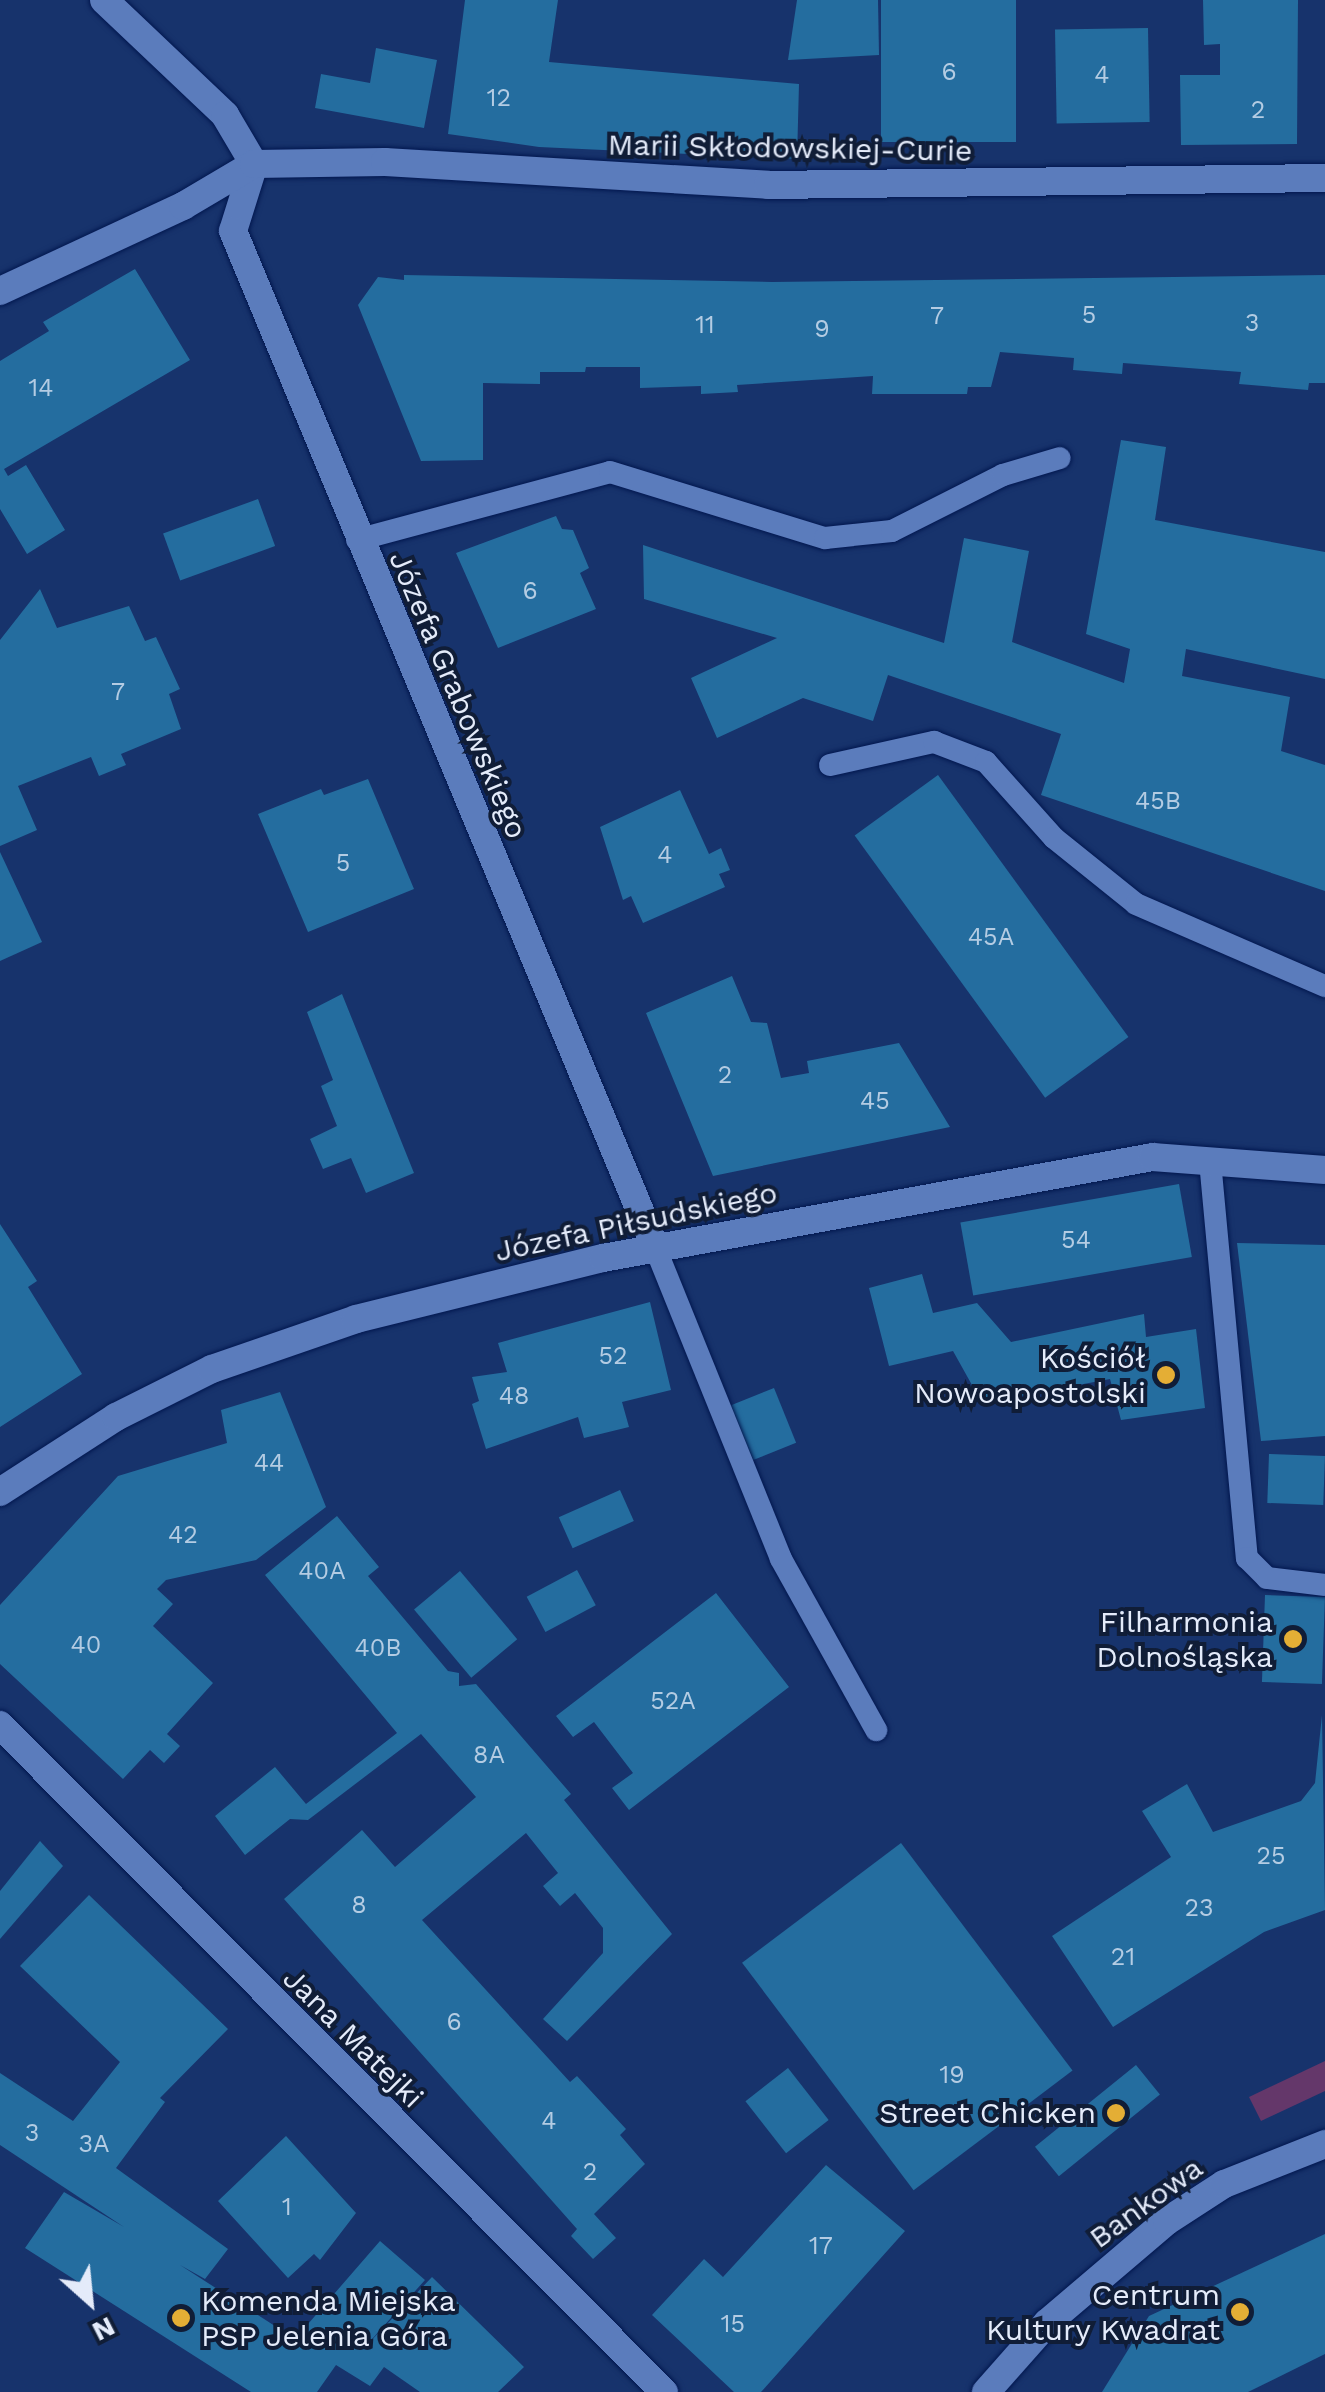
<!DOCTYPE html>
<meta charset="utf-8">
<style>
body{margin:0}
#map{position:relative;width:1325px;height:2392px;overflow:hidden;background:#17336c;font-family:"Work Sans",sans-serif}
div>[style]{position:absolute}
.green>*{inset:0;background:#64376a}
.building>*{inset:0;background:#246d9f;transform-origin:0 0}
.roads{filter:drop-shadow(0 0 2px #02174f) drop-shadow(0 0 2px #02174f)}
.service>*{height:22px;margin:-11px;padding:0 11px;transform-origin:11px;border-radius:11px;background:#5b7cbc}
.minor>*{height:28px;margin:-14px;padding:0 14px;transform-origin:14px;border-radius:14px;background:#5b7cbc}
.tertiary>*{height:28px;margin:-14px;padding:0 14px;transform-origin:14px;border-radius:14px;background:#5b7cbc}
.dots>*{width:28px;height:28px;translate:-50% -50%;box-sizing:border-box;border:5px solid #101d37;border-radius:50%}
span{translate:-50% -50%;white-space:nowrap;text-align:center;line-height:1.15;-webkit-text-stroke:8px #101d37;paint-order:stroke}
.number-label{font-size:25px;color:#b4cce3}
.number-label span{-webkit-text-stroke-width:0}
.street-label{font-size:30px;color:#e4ebfa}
.poi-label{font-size:30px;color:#e4ebfa}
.right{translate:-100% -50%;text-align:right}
.left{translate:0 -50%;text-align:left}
.north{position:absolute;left:40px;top:2252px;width:100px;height:100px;-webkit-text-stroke:8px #101d37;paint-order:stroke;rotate:153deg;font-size:28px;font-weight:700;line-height:40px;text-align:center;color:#e4ebfa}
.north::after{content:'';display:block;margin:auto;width:35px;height:45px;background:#e4ebfa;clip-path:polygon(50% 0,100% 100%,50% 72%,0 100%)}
</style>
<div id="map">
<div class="green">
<i style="clip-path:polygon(1325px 2061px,1325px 2091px,1261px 2121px,1249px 2097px)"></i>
</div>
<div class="building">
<i style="clip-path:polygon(465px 0,558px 0,549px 62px,799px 84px,797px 159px,539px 147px,448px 134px)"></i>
<i style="clip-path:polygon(797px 0,878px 0,879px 55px,788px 60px)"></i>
<i style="left:881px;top:0;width:135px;height:142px"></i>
<i style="clip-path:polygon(1203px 0,1298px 0,1297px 144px,1181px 145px,1180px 75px,1220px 75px,1220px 44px,1204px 45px)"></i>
<i style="left:1148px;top:28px;width:94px;height:93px;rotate:89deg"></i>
<i style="clip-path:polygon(376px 48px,437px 60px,424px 128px,315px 108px,321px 74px,370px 83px)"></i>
<i style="clip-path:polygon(135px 269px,190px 360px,4px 469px,8px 476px,26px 465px,65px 530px,27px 554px,0 509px,0 361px,49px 331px,43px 322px)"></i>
<i style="clip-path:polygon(404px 275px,772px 282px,1325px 275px,1325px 383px,1309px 383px,1308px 390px,1239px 384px,1241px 372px,1123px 363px,1122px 374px,1073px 370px,1074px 358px,1000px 352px,991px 387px,968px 387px,967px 394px,872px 394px,873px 376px,737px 385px,738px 392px,701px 394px,701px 386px,640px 388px,640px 367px,586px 367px,585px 372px,540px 372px,540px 384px,483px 383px,483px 460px,421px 461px,358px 305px,378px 277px,404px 280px)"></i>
<i style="clip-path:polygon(1121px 440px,1166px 447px,1155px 520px,1325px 552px,1325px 679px,1186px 649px,1182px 676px,1290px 697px,1281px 751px,1325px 765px,1325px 891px,1041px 795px,1061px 734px,888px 675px,873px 721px,803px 698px,717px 738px,691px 678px,777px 638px,644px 599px,643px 545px,944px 643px,964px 538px,1029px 551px,1012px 642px,1124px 683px,1130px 649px,1086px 634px)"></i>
<i style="left:258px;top:499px;width:50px;height:101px;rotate:70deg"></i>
<i style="clip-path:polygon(556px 516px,562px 529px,573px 530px,589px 568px,580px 573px,596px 609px,498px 648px,456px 553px)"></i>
<i style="clip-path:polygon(40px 589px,57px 628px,129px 606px,145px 641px,156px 637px,180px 689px,169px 694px,181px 729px,121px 754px,126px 765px,99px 776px,91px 757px,18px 786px,37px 830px,0 846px,0 640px)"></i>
<i style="left:938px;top:775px;width:324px;height:103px;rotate:54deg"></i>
<i style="clip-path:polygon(368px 779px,414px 889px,308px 932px,258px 814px,321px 789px,324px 795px)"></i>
<i style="clip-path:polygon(680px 790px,709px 854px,721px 848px,730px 870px,719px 874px,725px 887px,643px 923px,631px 896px,623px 900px,600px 827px)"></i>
<i style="clip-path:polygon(0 852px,42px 942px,0 961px)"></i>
<i style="clip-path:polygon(732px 976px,751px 1022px,767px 1023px,781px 1078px,809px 1073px,807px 1061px,899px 1043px,950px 1127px,713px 1176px,646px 1013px)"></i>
<i style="clip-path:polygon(342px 994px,414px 1173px,366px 1193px,351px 1158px,323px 1169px,310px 1139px,337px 1126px,321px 1086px,333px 1080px,307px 1012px)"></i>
<i style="left:1179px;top:1184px;width:74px;height:222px;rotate:80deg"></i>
<i style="clip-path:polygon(0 1224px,37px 1281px,28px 1287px,82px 1374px,0 1427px)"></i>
<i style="clip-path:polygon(1237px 1243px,1325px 1245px,1325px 1436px,1261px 1441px)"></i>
<i style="clip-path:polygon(922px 1274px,933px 1313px,977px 1303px,1011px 1342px,1144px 1314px,1146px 1337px,1196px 1329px,1205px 1408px,1121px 1420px,1110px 1379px,982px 1403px,953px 1351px,889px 1366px,869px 1288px)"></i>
<i style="clip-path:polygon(650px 1302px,671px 1390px,622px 1402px,629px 1427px,584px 1438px,578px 1417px,486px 1449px,472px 1404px,479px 1401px,472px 1377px,507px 1372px,498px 1343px)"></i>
<i style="left:774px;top:1388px;width:59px;height:49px;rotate:68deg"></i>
<i style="clip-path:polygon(280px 1392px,326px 1507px,256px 1560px,166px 1580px,157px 1589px,173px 1604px,153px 1626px,213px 1683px,167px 1734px,180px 1746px,164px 1763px,150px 1750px,123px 1779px,0 1664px,0 1605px,118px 1476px,227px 1443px,221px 1410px)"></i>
<i style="left:1269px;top:1454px;width:56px;height:49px;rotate:2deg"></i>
<i style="left:620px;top:1490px;width:34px;height:67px;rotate:66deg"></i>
<i style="clip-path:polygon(337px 1516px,379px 1567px,368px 1576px,448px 1671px,459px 1673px,459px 1686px,476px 1684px,571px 1794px,564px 1800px,672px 1934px,567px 2041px,543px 2019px,603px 1953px,603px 1928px,575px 1893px,560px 1906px,543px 1886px,558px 1873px,526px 1833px,422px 1920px,570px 2082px,577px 2076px,626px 2129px,620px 2135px,645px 2164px,594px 2214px,616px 2238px,593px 2259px,571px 2236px,577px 2229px,284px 1899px,362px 1830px,395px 1867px,476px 1797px,421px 1734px,308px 1820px,290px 1819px,245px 1855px,215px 1816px,275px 1767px,306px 1804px,397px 1733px,265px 1575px)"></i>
<i style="left:577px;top:1570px;width:40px;height:57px;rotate:62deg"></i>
<i style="left:460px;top:1571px;width:89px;height:60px;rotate:50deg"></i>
<i style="clip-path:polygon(716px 1593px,789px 1687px,629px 1810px,612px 1788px,633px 1773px,594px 1722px,573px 1737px,556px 1716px)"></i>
<i style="left:1265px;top:1595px;width:60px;height:87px;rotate:2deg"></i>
<i style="clip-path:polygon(1322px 1715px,1325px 1910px,1264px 1932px,1113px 2027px,1052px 1936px,1171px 1857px,1142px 1811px,1187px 1784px,1213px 1832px,1301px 1801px,1315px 1783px)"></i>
<i style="clip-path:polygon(40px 1841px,63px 1866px,0 1939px,0 1891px)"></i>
<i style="left:901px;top:1843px;width:285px;height:199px;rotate:53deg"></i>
<i style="clip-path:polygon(89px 1895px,228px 2029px,160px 2098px,165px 2102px,116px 2168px,228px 2249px,205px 2279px,180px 2265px,295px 2339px,380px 2241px,425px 2280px,364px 2348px,432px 2277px,524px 2367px,498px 2392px,420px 2392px,384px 2367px,370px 2386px,336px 2365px,317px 2392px,251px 2392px,25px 2248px,64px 2192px,124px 2227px,0 2145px,0 2073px,73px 2121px,120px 2062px,20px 1966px)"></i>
<i style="left:1136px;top:2065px;width:38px;height:130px;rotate:51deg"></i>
<i style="left:788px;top:2068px;width:66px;height:54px;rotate:52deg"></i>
<i style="clip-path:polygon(286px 2136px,356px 2213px,320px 2260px,314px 2254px,288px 2278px,218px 2201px)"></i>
<i style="clip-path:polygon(826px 2165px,905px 2231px,761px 2392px,734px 2392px,652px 2315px,704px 2259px,723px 2277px)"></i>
<i style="clip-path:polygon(1325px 2234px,1325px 2354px,1248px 2392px,1102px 2392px,1149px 2316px)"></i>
</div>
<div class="roads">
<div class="service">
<i style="left:357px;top:540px;width:262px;rotate:-15deg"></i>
<i style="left:610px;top:472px;width:225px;rotate:17.1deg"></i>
<i style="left:825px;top:538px;width:67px;rotate:-6deg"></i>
<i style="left:892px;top:531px;width:124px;rotate:-26.8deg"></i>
<i style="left:1003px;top:475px;width:59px;rotate:-16.6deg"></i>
<i style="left:830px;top:765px;width:107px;rotate:-12.5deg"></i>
<i style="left:934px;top:742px;width:56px;rotate:21deg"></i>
<i style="left:986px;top:762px;width:102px;rotate:48.2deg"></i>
<i style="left:1054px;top:838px;width:105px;rotate:38.8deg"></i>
<i style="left:1136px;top:904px;width:206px;rotate:23.5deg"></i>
<i style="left:1210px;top:1161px;width:399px;rotate:84.7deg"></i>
<i style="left:1247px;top:1558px;width:28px;rotate:45deg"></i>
<i style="left:1267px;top:1578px;width:58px;rotate:6.9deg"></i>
<i style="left:655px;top:1247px;width:336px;rotate:68deg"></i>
<i style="left:781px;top:1559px;width:196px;rotate:60.9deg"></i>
</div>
<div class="minor">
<i style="left:104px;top:0;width:167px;rotate:43.5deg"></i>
<i style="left:225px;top:115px;width:57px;rotate:59.4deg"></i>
<i style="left:254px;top:164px;width:70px;rotate:107.4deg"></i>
<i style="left:233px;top:231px;width:1100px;rotate:67.44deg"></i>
<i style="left:0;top:291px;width:202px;rotate:-24.9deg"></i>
<i style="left:183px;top:206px;width:82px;rotate:-30.6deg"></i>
<i style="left:254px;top:164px;width:131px;rotate:-0.9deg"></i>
<i style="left:385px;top:162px;width:384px;rotate:3.4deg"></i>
<i style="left:768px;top:185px;width:557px;rotate:-0.72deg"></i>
<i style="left:0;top:1492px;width:138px;rotate:-32.9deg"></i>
<i style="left:116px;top:1417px;width:107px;rotate:-26.6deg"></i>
<i style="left:212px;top:1369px;width:152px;rotate:-19.1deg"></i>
<i style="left:356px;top:1319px;width:254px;rotate:-13.9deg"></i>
<i style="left:603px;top:1258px;width:559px;rotate:-10.41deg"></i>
<i style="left:1153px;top:1157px;width:172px;rotate:4.3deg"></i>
</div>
<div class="tertiary">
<i style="left:0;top:1725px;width:941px;rotate:45.13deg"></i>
<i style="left:986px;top:2392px;width:92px;rotate:-48.5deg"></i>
<i style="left:1047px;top:2323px;width:157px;rotate:-40.4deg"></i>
<i style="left:1167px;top:2221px;width:68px;rotate:-33deg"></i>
<i style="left:1224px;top:2184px;width:109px;rotate:-21.6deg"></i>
</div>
</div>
<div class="dots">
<i style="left:1166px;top:1375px;background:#e4ae35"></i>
<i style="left:1293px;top:1639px;background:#e4ae35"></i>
<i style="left:1116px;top:2113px;background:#e4ae35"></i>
<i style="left:1240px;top:2312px;background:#e4ae35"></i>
<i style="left:181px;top:2318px;background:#e4ae35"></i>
</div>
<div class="number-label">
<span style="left:949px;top:72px">6</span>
<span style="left:1102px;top:75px">4</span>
<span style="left:499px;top:98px">12</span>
<span style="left:1258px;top:110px">2</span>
<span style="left:1089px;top:315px">5</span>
<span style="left:937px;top:316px">7</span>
<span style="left:1252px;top:323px">3</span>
<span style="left:705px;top:325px">11</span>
<span style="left:822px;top:329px">9</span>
<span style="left:41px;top:388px">14</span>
<span style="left:530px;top:591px">6</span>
<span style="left:118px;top:692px">7</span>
<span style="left:1158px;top:801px">45B</span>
<span style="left:665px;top:855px">4</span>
<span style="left:343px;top:863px">5</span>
<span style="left:991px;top:937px">45A</span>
<span style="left:725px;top:1075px">2</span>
<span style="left:875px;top:1101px">45</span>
<span style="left:1076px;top:1240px">54</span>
<span style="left:613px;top:1356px">52</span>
<span style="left:514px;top:1396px">48</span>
<span style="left:269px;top:1463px">44</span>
<span style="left:183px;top:1535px">42</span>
<span style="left:322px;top:1571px">40A</span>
<span style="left:86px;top:1645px">40</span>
<span style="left:378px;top:1648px">40B</span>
<span style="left:673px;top:1701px">52A</span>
<span style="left:489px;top:1755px">8A</span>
<span style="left:1271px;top:1856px">25</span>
<span style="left:359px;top:1905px">8</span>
<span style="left:1199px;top:1908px">23</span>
<span style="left:1123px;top:1957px">21</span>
<span style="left:454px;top:2022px">6</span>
<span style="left:952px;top:2075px">19</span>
<span style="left:549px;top:2121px">4</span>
<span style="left:32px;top:2133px">3</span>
<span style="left:94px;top:2144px">3A</span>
<span style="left:590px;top:2172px">2</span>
<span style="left:287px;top:2207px">1</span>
<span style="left:821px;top:2246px">17</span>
<span style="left:733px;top:2324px">15</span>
</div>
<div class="street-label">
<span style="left:790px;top:148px;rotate:1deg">Marii Skłodowskiej-Curie</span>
<span style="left:458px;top:695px;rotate:67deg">Józefa Grabowskiego</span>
<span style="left:636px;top:1222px;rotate:-12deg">Józefa Piłsudskiego</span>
<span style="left:353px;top:2038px;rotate:45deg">Jana Matejki</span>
<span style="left:1146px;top:2203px;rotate:-36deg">Bankowa</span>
</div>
<div class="poi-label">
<span class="right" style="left:1146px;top:1375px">Kościół<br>Nowoapostolski</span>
<span class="right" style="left:1273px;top:1639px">Filharmonia<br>Dolnośląska</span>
<span class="right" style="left:1096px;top:2113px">Street Chicken</span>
<span class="right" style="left:1220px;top:2312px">Centrum<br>Kultury Kwadrat</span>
<span class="left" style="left:201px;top:2318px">Komenda Miejska<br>PSP Jelenia Góra</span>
</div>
<div class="north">N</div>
</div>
